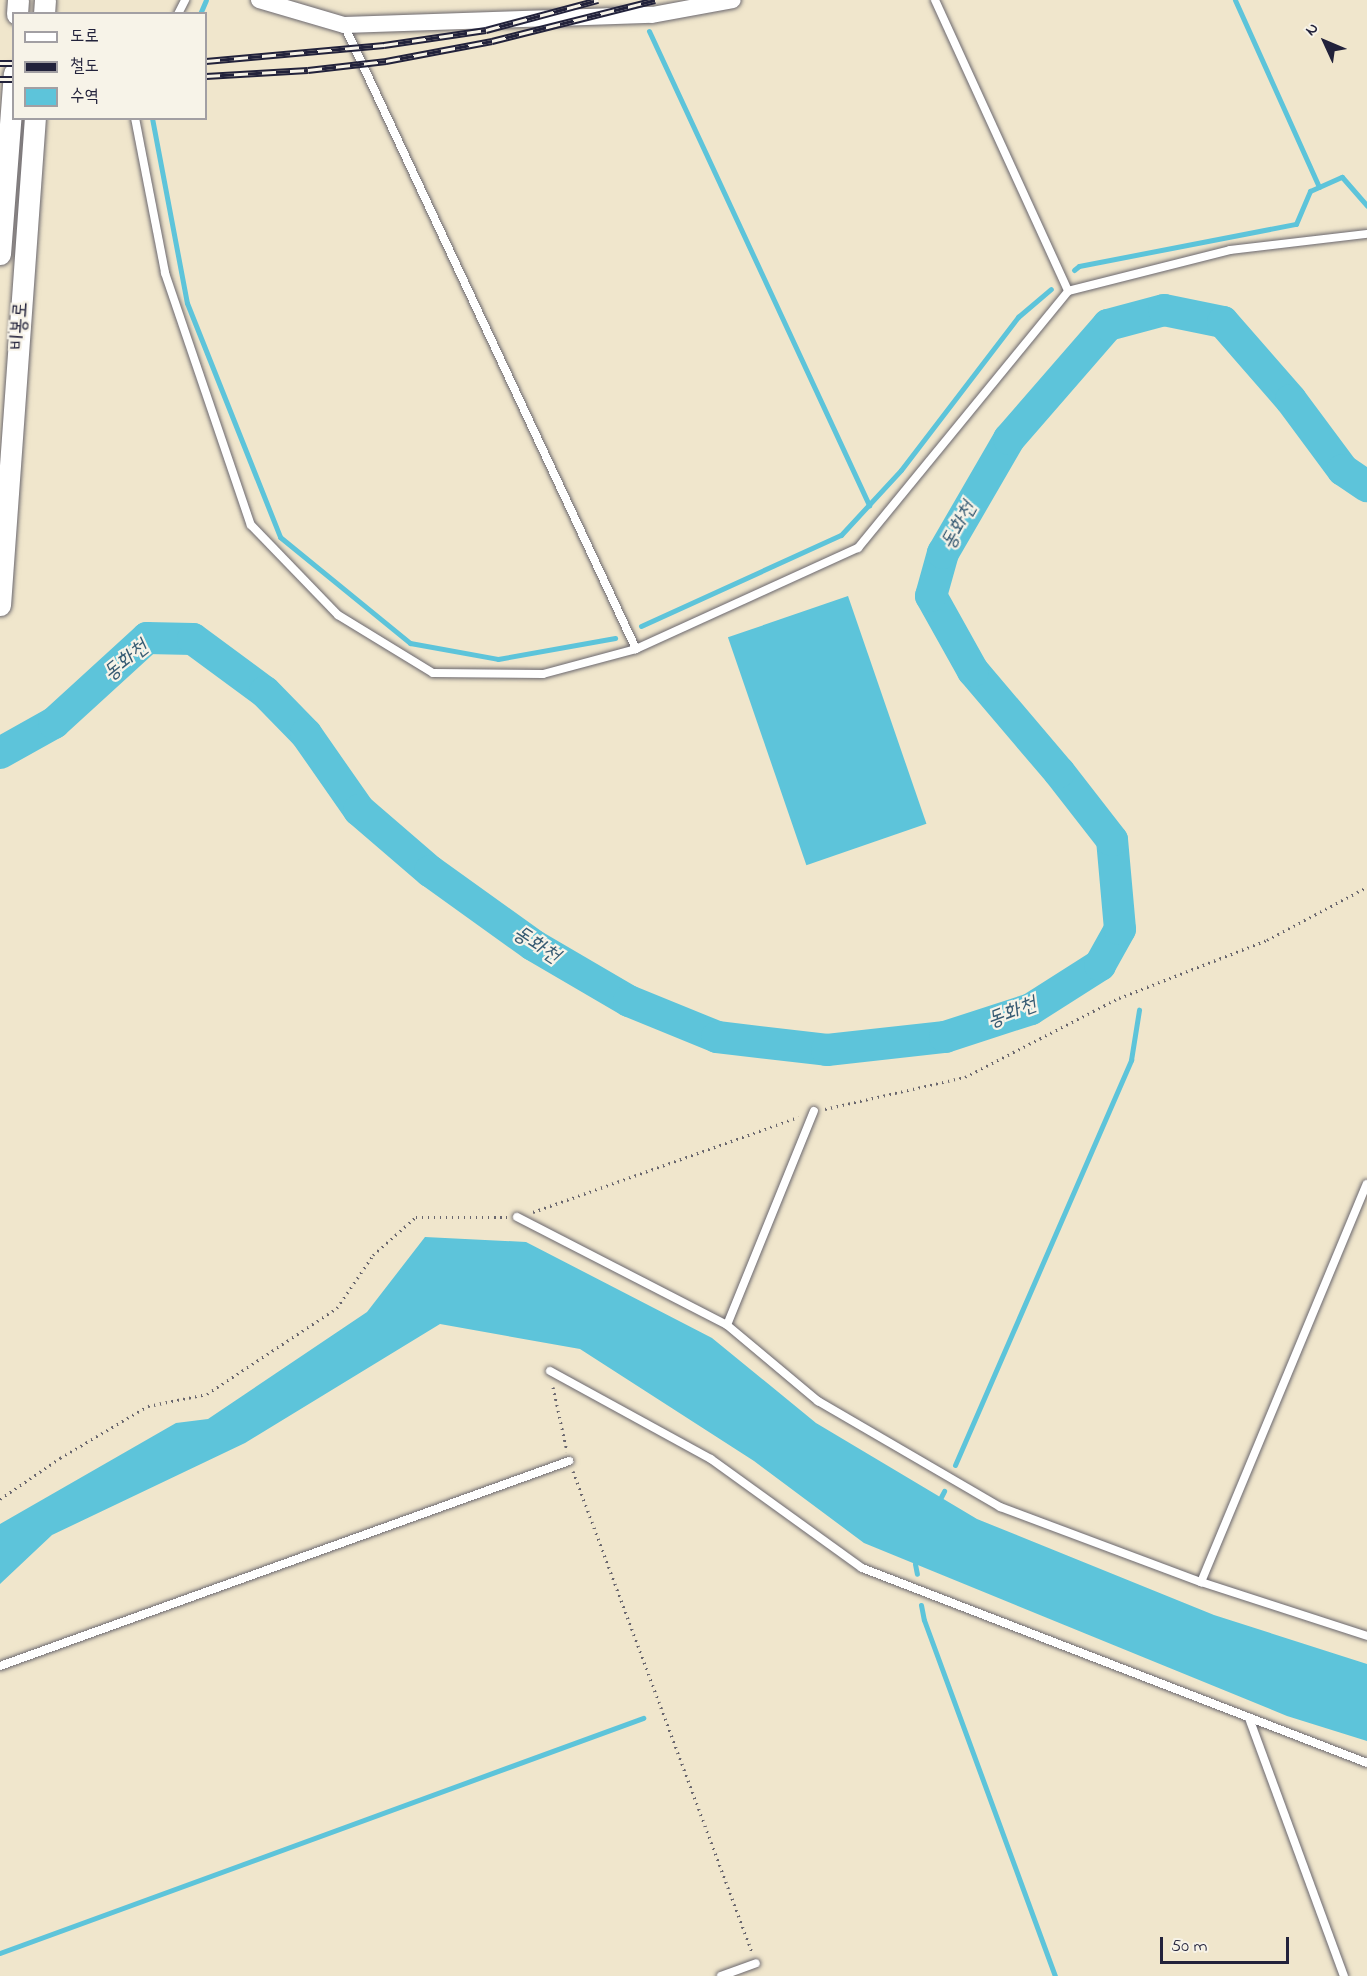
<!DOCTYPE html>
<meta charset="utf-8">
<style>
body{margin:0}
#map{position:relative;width:1367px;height:1976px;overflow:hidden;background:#f0e6cc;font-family:"Indie Flower","Poor Story",sans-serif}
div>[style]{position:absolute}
.water>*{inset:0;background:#5dc4da;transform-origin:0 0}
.stream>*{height:5px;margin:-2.5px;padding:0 2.5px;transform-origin:2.5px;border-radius:2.5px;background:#5dc4da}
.river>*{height:32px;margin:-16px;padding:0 16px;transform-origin:16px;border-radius:16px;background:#5dc4da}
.path>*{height:3px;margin-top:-1.5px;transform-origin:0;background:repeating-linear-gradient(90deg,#6a676e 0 1.5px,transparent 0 6px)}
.roads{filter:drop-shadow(0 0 2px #6a676e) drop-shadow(0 0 2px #6a676e)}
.service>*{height:8px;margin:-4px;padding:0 4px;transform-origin:4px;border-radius:4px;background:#fff}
.minor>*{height:16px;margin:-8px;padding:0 8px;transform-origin:8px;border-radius:8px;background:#fff}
.tertiary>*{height:21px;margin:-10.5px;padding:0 10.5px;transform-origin:10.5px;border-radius:10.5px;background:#fff}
.rail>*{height:7px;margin-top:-3.5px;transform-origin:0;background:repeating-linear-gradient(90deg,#f7f3e8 0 14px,#22223b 0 28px);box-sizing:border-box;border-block:2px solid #22223b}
span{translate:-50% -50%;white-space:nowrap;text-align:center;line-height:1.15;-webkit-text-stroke:4.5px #f7f3e8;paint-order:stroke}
.street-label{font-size:20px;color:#22223b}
.water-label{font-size:21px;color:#375b73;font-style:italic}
.legend{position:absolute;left:12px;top:12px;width:195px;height:108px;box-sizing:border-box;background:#f7f3e8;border:2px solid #a29fa3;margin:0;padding:8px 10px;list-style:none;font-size:18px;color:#22223b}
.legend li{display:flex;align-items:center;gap:12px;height:30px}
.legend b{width:30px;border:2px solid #a29fa3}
.north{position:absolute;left:1295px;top:12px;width:60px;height:60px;-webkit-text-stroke:4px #f7f3e8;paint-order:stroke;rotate:314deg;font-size:16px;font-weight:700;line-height:24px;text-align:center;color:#22223b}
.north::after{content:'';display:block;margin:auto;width:21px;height:27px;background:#22223b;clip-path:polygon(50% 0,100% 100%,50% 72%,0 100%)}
.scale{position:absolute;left:1160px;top:1937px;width:129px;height:27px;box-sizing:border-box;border:3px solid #22223b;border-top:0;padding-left:8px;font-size:18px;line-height:21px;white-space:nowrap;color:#22223b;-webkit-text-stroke:4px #f7f3e8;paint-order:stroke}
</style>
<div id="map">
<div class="water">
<i style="left:848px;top:596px;width:241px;height:127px;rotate:71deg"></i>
<i style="clip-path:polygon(425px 1237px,526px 1242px,712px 1338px,816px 1423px,977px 1519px,1214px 1615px,1367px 1664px,1367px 1741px,1287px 1716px,864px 1543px,754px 1461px,580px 1349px,440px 1324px,245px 1443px,52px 1535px,0 1584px,0 1524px,176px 1423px,208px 1419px,367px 1312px)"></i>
</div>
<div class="stream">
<i style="left:1235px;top:0;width:205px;rotate:65.8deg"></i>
<i style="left:200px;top:14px;width:15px;rotate:-67deg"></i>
<i style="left:649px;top:31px;width:523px;rotate:65.1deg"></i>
<i style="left:152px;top:118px;width:188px;rotate:79.3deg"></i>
<i style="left:187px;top:303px;width:252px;rotate:68.3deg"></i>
<i style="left:280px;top:537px;width:168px;rotate:39.2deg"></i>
<i style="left:410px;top:643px;width:89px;rotate:10.3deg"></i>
<i style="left:498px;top:659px;width:119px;rotate:-10.2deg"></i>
<i style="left:1074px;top:270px;width:6px;rotate:-39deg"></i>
<i style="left:1079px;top:266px;width:221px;rotate:-11deg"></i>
<i style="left:1296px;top:224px;width:36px;rotate:-67deg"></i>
<i style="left:1310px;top:191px;width:35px;rotate:-24deg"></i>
<i style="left:1342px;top:177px;width:38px;rotate:49deg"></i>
<i style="left:641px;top:626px;width:220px;rotate:-24.5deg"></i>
<i style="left:841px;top:535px;width:88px;rotate:-47.3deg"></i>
<i style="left:901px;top:470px;width:193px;rotate:-52.6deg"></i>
<i style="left:1018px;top:317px;width:43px;rotate:-40.3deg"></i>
<i style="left:955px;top:1465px;width:442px;rotate:-66.5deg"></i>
<i style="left:1131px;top:1060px;width:51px;rotate:-80.9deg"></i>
<i style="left:941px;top:1497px;width:7px;rotate:-63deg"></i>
<i style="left:915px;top:1564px;width:10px;rotate:79deg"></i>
<i style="left:921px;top:1605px;width:15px;rotate:79deg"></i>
<i style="left:924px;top:1620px;width:379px;rotate:69.8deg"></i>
<i style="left:0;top:1953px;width:685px;rotate:-20.08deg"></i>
</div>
<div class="river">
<i style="left:0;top:753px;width:62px;rotate:-29.1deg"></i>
<i style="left:54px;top:723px;width:126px;rotate:-42.4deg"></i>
<i style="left:147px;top:638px;width:46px;rotate:1.2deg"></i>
<i style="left:193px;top:639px;width:89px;rotate:36.4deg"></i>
<i style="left:265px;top:692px;width:59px;rotate:45.7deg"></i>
<i style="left:306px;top:734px;width:93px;rotate:55.1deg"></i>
<i style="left:359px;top:810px;width:94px;rotate:40.7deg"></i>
<i style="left:430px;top:871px;width:127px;rotate:35.7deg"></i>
<i style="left:533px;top:945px;width:111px;rotate:30.3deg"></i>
<i style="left:629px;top:1001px;width:95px;rotate:22.2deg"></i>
<i style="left:717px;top:1037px;width:111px;rotate:6.7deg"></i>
<i style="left:827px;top:1050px;width:119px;rotate:-6.3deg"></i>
<i style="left:945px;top:1037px;width:90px;rotate:-18deg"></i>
<i style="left:1031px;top:1009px;width:82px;rotate:-32.5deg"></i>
<i style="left:1100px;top:965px;width:41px;rotate:-60.9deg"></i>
<i style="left:1120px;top:929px;width:89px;rotate:-95.1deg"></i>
<i style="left:1112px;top:840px;width:86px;rotate:-127.9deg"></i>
<i style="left:1059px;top:772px;width:133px;rotate:-130.4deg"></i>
<i style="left:973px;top:671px;width:86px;rotate:-119.2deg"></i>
<i style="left:931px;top:596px;width:45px;rotate:-74.4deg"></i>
<i style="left:943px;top:553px;width:132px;rotate:-59.9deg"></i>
<i style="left:1009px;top:439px;width:151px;rotate:-49deg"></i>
<i style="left:1108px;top:325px;width:58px;rotate:-15deg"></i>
<i style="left:1164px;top:310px;width:60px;rotate:11.5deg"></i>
<i style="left:1223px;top:322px;width:103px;rotate:48.9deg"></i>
<i style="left:1291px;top:400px;width:87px;rotate:53.4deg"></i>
<i style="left:1343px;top:470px;width:29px;rotate:34deg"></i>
</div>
<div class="path">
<i style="left:825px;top:1109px;width:144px;rotate:-12.9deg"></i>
<i style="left:965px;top:1077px;width:173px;rotate:-27.2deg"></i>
<i style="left:1119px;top:998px;width:159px;rotate:-21.4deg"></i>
<i style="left:1267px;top:940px;width:113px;rotate:-27.9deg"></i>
<i style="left:533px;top:1212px;width:282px;rotate:-19.7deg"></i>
<i style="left:553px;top:1387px;width:66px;rotate:77.7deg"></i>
<i style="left:573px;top:1471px;width:513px;rotate:69.59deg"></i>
<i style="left:0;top:1499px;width:73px;rotate:-34.3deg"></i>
<i style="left:60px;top:1458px;width:102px;rotate:-30.6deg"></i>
<i style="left:148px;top:1406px;width:60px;rotate:-11.5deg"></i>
<i style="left:207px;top:1394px;width:156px;rotate:-33.5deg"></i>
<i style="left:337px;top:1308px;width:64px;rotate:-55.8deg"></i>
<i style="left:373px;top:1255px;width:57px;rotate:-41.5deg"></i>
<i style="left:416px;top:1217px;width:91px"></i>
</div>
<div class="roads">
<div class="service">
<i style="left:935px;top:0;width:320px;rotate:65.4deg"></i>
<i style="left:178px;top:14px;width:16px;rotate:-63deg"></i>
<i style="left:344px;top:25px;width:689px;rotate:64.92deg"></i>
<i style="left:135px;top:118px;width:158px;rotate:79deg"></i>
<i style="left:165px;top:273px;width:266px;rotate:71.2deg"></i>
<i style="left:251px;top:525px;width:125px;rotate:46deg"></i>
<i style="left:338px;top:615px;width:111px;rotate:31.4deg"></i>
<i style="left:433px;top:673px;width:110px;rotate:0.5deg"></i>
<i style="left:543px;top:674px;width:96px;rotate:-15deg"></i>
<i style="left:636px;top:649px;width:244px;rotate:-24.5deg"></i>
<i style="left:858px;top:548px;width:332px;rotate:-50.7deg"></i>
<i style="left:1068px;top:291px;width:167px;rotate:-14.2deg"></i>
<i style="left:1230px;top:250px;width:138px;rotate:-6.7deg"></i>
<i style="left:517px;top:1217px;width:236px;rotate:27.2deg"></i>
<i style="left:727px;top:1325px;width:119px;rotate:39.9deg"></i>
<i style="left:818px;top:1401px;width:211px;rotate:30.2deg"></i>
<i style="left:1000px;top:1507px;width:215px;rotate:20.5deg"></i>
<i style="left:1201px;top:1582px;width:175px;rotate:18deg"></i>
<i style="left:727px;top:1325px;width:231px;rotate:-67.9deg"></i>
<i style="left:550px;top:1371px;width:183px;rotate:28.7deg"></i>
<i style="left:711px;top:1459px;width:186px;rotate:35.8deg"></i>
<i style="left:862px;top:1568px;width:541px;rotate:21.11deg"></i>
<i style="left:1201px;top:1582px;width:431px;rotate:-67.4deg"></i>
<i style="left:0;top:1666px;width:605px;rotate:-19.81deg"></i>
<i style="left:1249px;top:1718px;width:275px;rotate:69.8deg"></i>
<i style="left:721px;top:1976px;width:37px;rotate:-20deg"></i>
</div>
<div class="minor">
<i style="left:259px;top:0;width:89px;rotate:16.4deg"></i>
<i style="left:344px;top:25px;width:308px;rotate:-1.9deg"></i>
<i style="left:652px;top:15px;width:82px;rotate:-10.5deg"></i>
</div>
<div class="tertiary">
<i style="left:17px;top:14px;width:14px;rotate:-86deg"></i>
<i style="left:44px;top:14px;width:14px;rotate:-86deg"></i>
<i style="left:0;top:254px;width:181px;rotate:-85.6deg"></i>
<i style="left:0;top:605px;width:488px;rotate:-85.9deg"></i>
</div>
</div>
<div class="rail">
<i style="left:206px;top:61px;width:179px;rotate:-5.1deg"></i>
<i style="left:384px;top:45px;width:103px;rotate:-8.4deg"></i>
<i style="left:486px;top:30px;width:116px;rotate:-15deg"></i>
<i style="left:0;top:63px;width:14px"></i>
<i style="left:206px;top:76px;width:102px;rotate:-3.4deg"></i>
<i style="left:308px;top:70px;width:79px;rotate:-6.6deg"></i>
<i style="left:386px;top:61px;width:108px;rotate:-10.7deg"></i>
<i style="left:492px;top:41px;width:168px;rotate:-14.1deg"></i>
<i style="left:0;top:79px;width:14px"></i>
</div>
<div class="street-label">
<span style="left:20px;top:326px;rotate:-86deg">비봉로</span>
</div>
<div class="water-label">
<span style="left:959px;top:526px;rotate:-61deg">동화천</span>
<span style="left:126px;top:661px;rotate:-39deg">동화천</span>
<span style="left:536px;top:945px;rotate:33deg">동화천</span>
<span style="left:1012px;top:1013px;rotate:-21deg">동화천</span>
</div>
<ul class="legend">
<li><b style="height:8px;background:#fff"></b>도로</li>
<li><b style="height:8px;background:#22223b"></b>철도</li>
<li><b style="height:16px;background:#5dc4da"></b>수역</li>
</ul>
<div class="north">N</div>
<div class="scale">50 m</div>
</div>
